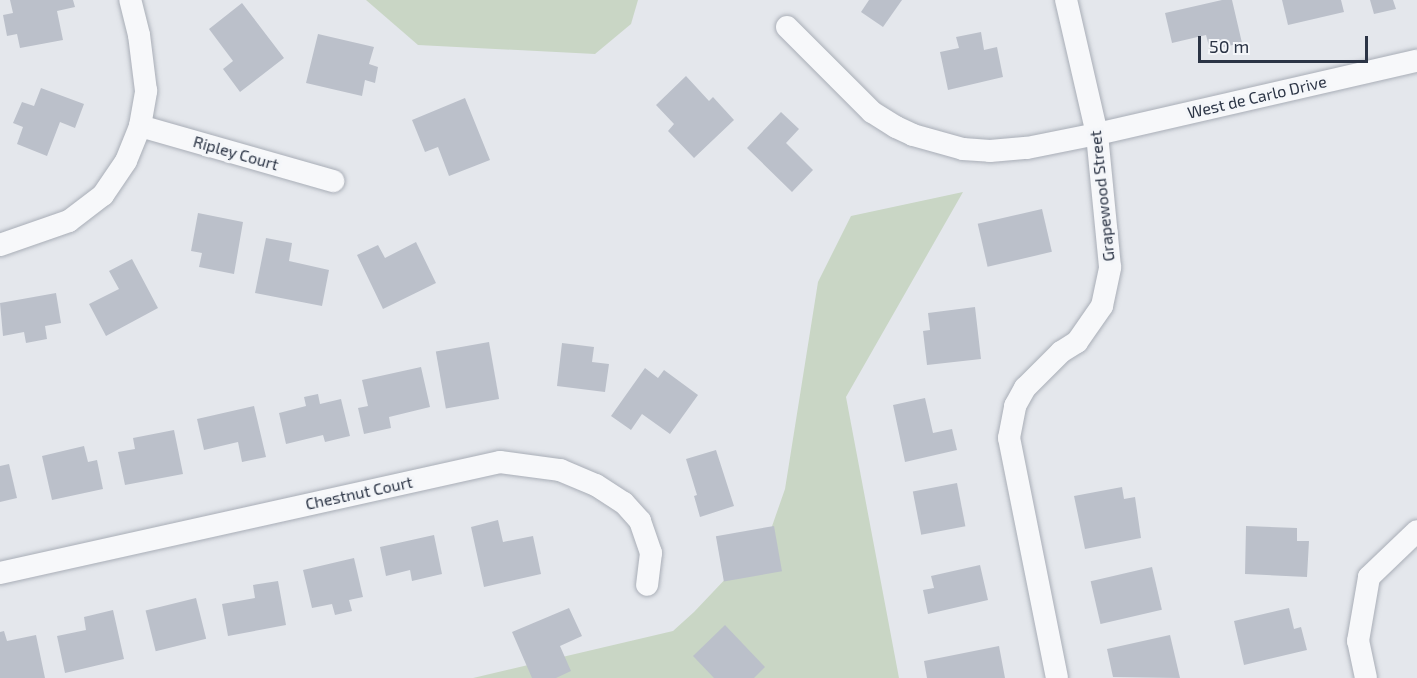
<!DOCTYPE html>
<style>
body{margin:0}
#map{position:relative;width:1417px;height:678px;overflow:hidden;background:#e4e7ec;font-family:"Exo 2",sans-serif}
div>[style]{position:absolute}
.green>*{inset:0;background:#c9d6c5}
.building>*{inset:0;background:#bbc0ca;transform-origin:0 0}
.roads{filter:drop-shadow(0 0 2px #a9aeb7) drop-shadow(0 0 2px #a9aeb7)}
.minor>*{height:22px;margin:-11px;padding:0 11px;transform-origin:11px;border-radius:11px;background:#f7f8fa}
span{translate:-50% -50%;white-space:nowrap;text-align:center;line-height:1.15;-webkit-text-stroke:6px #f4f6f9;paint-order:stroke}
.street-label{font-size:16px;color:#2b3445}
.scale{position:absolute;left:1198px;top:36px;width:170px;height:27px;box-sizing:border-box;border:3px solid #2b3445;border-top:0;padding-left:8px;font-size:18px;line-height:21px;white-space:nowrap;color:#2b3445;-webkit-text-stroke:4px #f4f6f9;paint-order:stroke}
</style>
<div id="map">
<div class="green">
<i style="clip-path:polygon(366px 0,638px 0,631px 24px,595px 54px,418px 45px)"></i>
<i style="clip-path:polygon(963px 192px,846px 397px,899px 678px,473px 678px,673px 631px,694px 612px,770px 532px,785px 489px,818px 282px,851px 216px)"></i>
</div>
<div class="building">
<i style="clip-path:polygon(10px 0,73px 0,75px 7px,57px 11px,63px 40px,20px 48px,17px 34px,7px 36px,3px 15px,13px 13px)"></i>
<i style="clip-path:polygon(869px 0,902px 0,883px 27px,861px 12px)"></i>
<i style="clip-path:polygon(1222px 0,1232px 0,1242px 43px,1210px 50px,1206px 35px,1172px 43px,1165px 13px)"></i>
<i style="clip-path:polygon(1282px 0,1341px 0,1344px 12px,1288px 25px)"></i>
<i style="clip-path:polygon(1370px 0,1393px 0,1396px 9px,1374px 14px)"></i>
<i style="clip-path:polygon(242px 3px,284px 58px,240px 92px,223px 69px,233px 61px,209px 29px)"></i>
<i style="clip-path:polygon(981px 32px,984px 50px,997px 47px,1003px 77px,948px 90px,940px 52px,959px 48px,956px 37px)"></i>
<i style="clip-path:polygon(318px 34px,374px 47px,369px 64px,378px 67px,375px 83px,365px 80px,362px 96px,306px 83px)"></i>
<i style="clip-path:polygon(686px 76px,709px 101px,713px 97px,734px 120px,694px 158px,668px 131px,674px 124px,656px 105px)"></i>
<i style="clip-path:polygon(41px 88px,84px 104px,75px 128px,60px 122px,47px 156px,17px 144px,23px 127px,13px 123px,22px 102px,34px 106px)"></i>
<i style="clip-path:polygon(465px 98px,490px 160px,449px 176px,438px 147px,425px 152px,412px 120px)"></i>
<i style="clip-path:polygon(781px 112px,799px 129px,786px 143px,813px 170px,792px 192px,747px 148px)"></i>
<i style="left:1042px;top:209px;width:44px;height:66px;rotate:77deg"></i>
<i style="clip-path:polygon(198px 213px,243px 222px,234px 274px,199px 267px,202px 253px,191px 251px)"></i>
<i style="clip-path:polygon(266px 238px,292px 243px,289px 261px,329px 270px,322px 306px,255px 293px)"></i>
<i style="clip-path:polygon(416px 242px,436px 283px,383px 309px,357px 255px,378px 245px,385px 258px)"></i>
<i style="clip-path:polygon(132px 259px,158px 308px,106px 336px,89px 304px,119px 289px,109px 271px)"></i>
<i style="clip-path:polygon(56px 293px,61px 323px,45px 326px,47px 339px,26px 343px,24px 332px,3px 336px,0 303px)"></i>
<i style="clip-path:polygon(975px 307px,981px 359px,927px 365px,923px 331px,930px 330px,928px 313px)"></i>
<i style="left:489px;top:342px;width:58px;height:54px;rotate:80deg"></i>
<i style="clip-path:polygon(562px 343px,594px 347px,592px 362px,609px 364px,605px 392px,557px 386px)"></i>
<i style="clip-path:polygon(421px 367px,430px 407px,389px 417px,391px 428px,364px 434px,358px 408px,368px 406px,362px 380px)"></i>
<i style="clip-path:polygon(645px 368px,658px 378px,664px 370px,698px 395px,670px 434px,642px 414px,631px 430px,611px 416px)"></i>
<i style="clip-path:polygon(318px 394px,320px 404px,341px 399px,350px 436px,325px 442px,323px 435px,286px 444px,279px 413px,306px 406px,304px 397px)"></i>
<i style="clip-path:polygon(925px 398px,933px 433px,952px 429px,957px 450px,905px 462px,893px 405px)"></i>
<i style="clip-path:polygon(254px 406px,266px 457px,242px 462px,238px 442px,204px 450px,197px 419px)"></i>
<i style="clip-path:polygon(174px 430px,183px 474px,125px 485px,118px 452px,135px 449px,133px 438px)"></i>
<i style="clip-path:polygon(84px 446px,88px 462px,97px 460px,103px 489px,52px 500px,42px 456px)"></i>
<i style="clip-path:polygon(716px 450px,734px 506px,700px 517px,694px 496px,697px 495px,686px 459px)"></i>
<i style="clip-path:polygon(9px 464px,17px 498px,0 502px,0 466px)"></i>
<i style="left:957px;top:483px;width:44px;height:45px;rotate:79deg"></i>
<i style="clip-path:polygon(1122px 487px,1124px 499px,1135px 497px,1141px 538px,1085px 549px,1074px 496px)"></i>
<i style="clip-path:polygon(498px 520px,503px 542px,533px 536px,541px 574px,484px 587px,471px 527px)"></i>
<i style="left:774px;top:526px;width:46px;height:59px;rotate:80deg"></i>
<i style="clip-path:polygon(1246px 526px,1297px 528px,1297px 541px,1309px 541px,1307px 577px,1245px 574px)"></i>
<i style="clip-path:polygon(434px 535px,442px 574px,412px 581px,410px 570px,386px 576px,380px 547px)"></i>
<i style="clip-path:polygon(354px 558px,363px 597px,349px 600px,352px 611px,335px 615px,332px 604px,312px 608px,303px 570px)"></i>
<i style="clip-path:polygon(980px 565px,988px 600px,928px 614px,923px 590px,934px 588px,931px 576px)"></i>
<i style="left:1152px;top:567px;width:44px;height:63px;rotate:77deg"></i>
<i style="clip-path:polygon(278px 581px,286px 625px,228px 636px,222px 604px,255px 598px,253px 585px)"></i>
<i style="left:196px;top:598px;width:42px;height:52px;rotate:76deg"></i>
<i style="clip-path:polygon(569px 608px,582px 636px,560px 646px,571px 671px,556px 678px,532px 678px,512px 632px)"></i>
<i style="clip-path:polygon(1289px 608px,1294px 629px,1301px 627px,1307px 650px,1244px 665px,1234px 621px)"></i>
<i style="clip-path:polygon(113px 610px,124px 659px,65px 673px,57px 636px,86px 630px,84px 617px)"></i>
<i style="clip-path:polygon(725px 625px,765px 667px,754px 678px,714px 678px,693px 656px)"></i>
<i style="clip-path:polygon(4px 631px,7px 641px,36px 635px,45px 678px,0 678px,0 632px)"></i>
<i style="clip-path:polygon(1170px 635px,1180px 678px,1113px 677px,1107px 649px)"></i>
<i style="clip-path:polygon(999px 646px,1005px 678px,927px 678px,924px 661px)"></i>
</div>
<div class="roads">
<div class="minor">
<i style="left:787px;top:27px;width:120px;rotate:45deg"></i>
<i style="left:872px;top:112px;width:28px;rotate:32deg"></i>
<i style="left:896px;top:127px;width:19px;rotate:25deg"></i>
<i style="left:913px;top:135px;width:52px;rotate:15.6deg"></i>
<i style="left:963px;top:149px;width:27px;rotate:4deg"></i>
<i style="left:990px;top:151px;width:37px;rotate:-5deg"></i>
<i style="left:1027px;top:148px;width:71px;rotate:-11.3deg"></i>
<i style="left:1097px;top:134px;width:328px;rotate:-12.9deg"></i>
<i style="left:140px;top:126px;width:201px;rotate:15.9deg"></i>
<i style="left:0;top:245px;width:73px;rotate:-19.2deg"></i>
<i style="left:69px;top:221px;width:43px;rotate:-37.4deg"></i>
<i style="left:103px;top:195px;width:41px;rotate:-55.9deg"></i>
<i style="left:126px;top:161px;width:38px;rotate:-68deg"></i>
<i style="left:140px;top:126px;width:36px;rotate:-80deg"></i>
<i style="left:146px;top:91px;width:56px;rotate:-97.1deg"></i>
<i style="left:139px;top:35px;width:36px;rotate:-104deg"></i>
<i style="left:0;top:573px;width:512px;rotate:-12.52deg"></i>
<i style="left:500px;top:462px;width:61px;rotate:7.6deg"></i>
<i style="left:560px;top:470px;width:39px;rotate:23deg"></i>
<i style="left:596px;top:485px;width:33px;rotate:33deg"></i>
<i style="left:624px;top:503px;width:24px;rotate:48deg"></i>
<i style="left:640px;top:521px;width:34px;rotate:71deg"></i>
<i style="left:651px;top:553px;width:32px;rotate:97deg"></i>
<i style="left:1057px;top:678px;width:245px;rotate:-101.3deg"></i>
<i style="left:1009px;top:438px;width:33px;rotate:-79deg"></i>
<i style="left:1015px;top:406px;width:21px;rotate:-61deg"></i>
<i style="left:1025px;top:388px;width:51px;rotate:-45deg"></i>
<i style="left:1061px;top:352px;width:19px;rotate:-32deg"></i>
<i style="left:1077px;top:342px;width:44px;rotate:-55.2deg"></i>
<i style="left:1102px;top:306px;width:40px;rotate:-78deg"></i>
<i style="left:1110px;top:267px;width:134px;rotate:-95.6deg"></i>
<i style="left:1097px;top:134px;width:138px;rotate:-103deg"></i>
<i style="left:1366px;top:678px;width:38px;rotate:-102deg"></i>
<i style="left:1358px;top:641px;width:65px;rotate:-80.2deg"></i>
<i style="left:1369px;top:577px;width:66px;rotate:-43.8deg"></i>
</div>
</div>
<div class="street-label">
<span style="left:1257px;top:97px;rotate:-13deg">West de Carlo Drive</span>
<span style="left:236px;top:153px;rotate:16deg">Ripley Court</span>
<span style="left:1102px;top:196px;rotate:-96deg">Grapewood Street</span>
<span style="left:359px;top:493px;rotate:-12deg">Chestnut Court</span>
</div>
<div class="scale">50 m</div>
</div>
